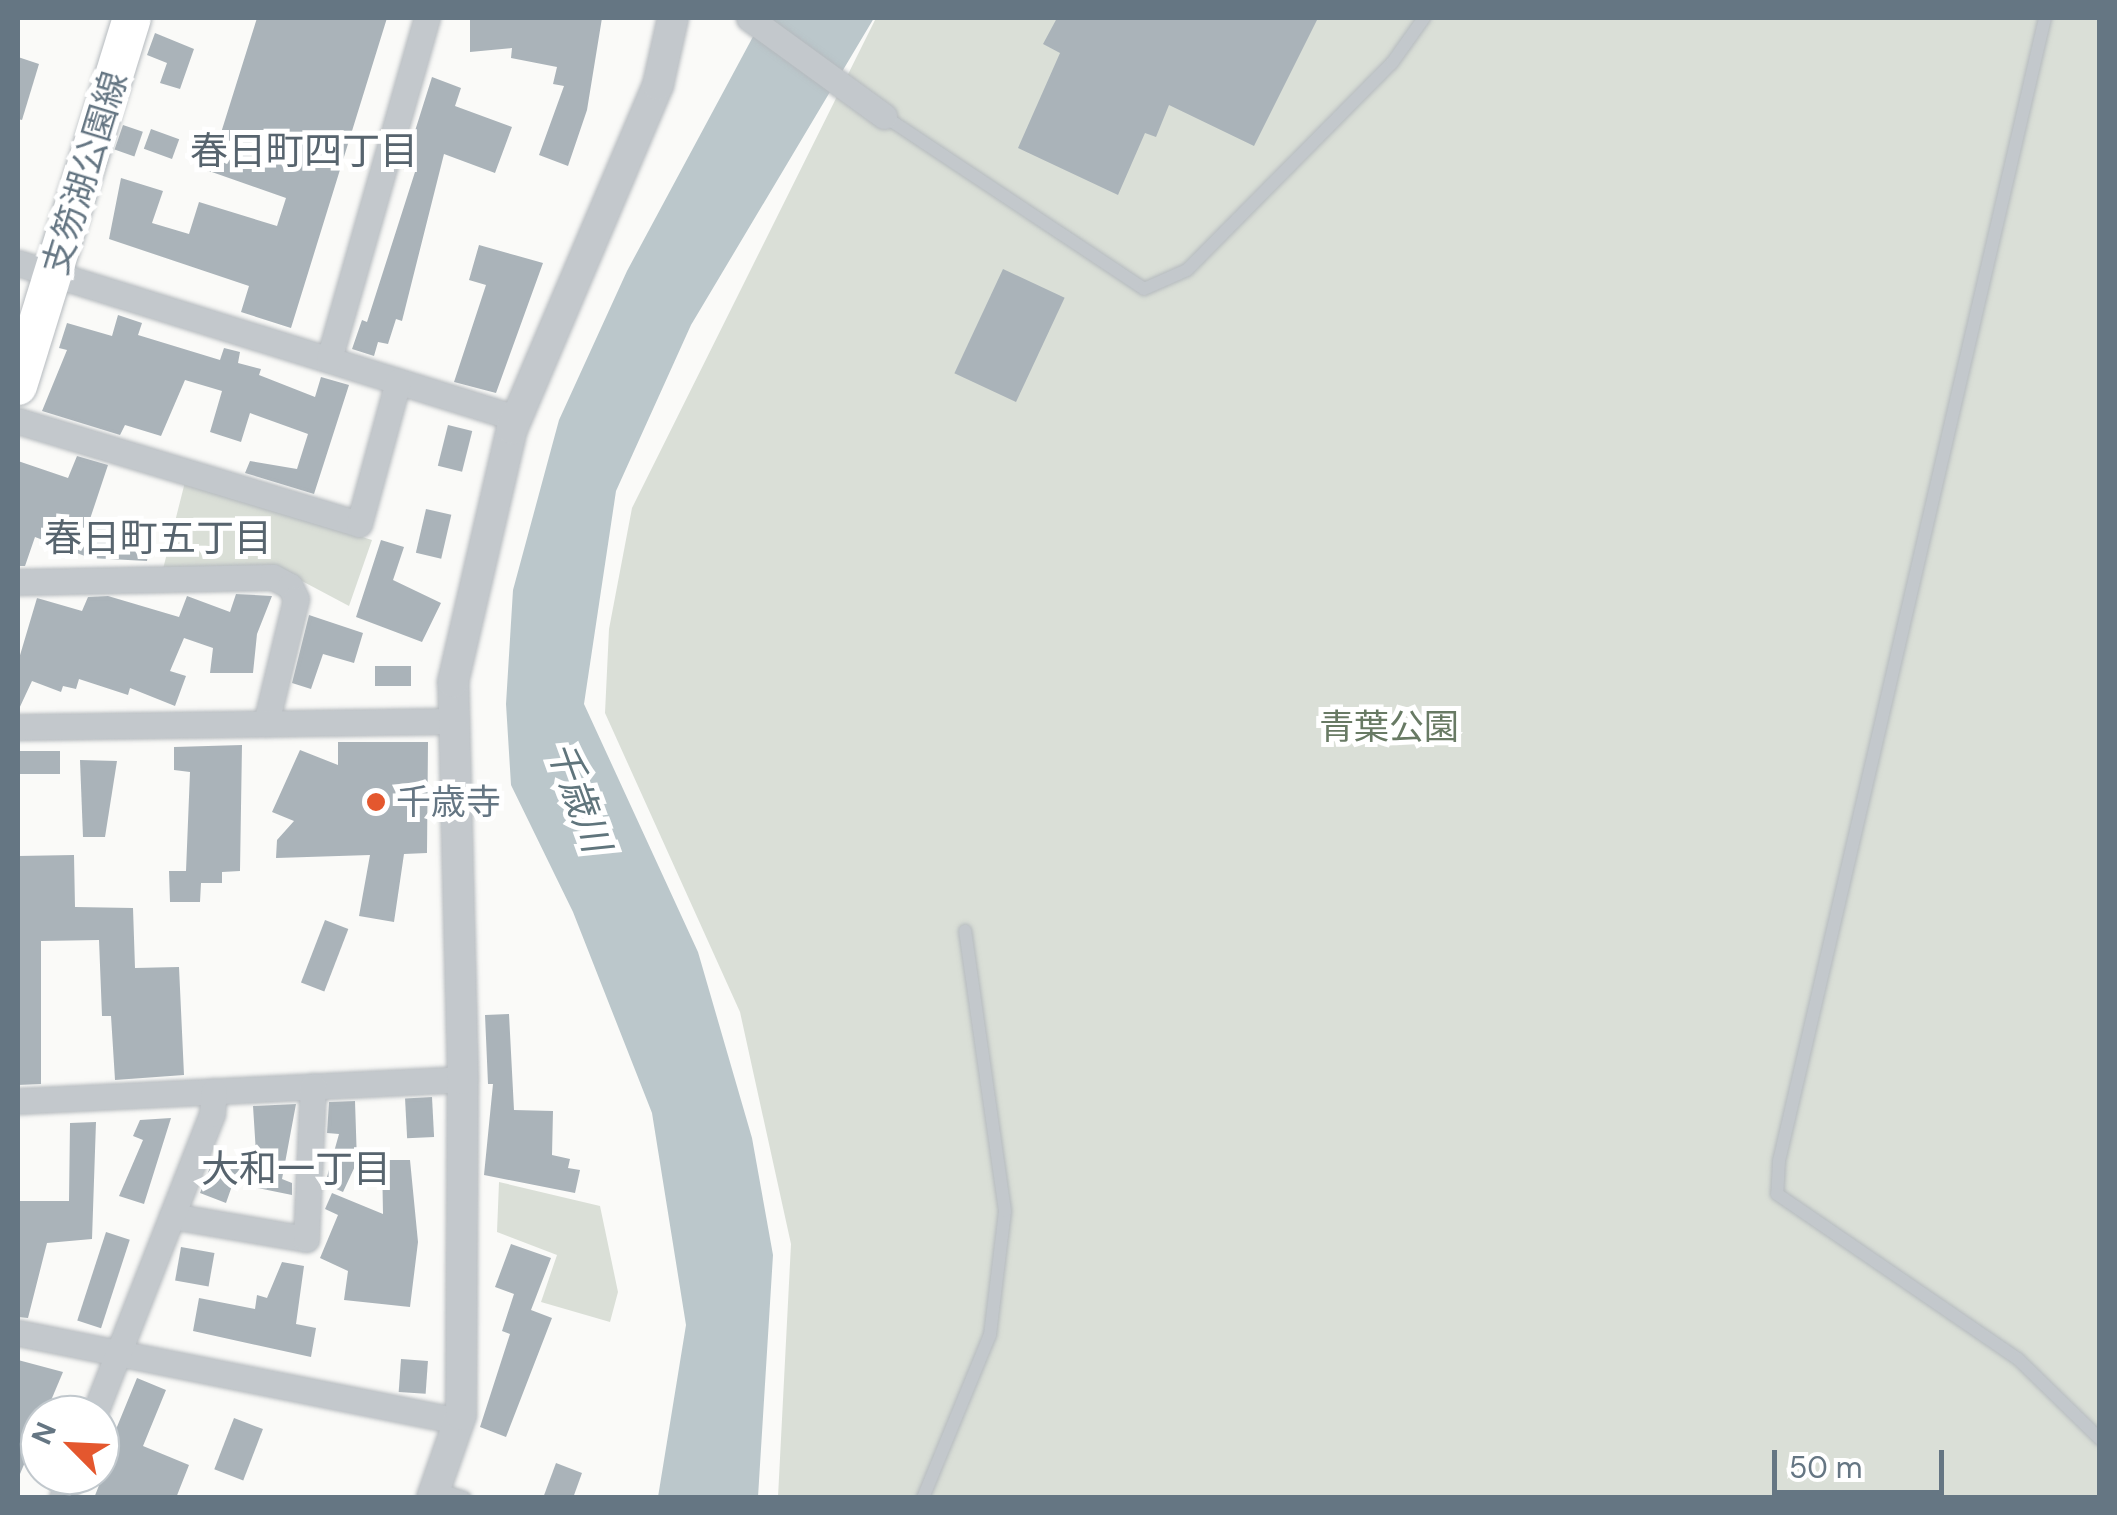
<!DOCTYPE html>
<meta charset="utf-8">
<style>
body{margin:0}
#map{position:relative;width:2117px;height:1515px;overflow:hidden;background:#fafaf8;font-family:"DM Sans","Noto Sans JP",sans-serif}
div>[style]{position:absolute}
.green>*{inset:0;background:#dadfd7}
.water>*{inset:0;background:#bbc7cb}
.building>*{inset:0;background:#aab3b9;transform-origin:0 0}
.roads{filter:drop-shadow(0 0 2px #b5babe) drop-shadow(0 0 2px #b5babe)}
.service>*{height:12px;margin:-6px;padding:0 6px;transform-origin:6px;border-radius:6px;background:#c3c8cc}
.minor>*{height:25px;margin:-12.5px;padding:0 12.5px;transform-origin:12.5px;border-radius:12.5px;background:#c3c8cc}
.tertiary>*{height:30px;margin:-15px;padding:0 15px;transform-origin:15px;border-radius:15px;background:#c3c8cc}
.primary>*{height:38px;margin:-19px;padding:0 19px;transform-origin:19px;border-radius:19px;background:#fff}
.dots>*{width:28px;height:28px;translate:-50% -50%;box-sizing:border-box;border:5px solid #fff;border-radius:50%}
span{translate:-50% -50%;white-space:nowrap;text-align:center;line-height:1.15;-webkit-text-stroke:10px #fff;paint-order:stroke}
.street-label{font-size:35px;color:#657683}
.park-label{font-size:35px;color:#687a64}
.poi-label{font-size:35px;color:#657683}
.left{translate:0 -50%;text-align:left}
.neighbourhood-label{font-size:38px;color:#57646e}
.water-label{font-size:38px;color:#60757c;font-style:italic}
.frame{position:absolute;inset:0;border:20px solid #657683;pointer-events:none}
.north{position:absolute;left:20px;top:1395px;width:100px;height:100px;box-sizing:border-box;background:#fff;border:2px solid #c1c8cd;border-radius:50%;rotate:294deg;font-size:28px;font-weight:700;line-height:40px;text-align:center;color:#657683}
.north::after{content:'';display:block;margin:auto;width:35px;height:45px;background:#e4572e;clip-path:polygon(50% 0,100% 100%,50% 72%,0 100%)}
.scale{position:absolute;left:1772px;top:1450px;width:172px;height:45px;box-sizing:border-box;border:5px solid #657683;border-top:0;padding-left:12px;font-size:30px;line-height:35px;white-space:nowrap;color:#657683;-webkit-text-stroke:8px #fff;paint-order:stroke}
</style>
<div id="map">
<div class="green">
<i style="clip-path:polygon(876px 18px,2099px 18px,2099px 1497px,778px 1497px,791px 1244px,740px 1012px,605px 713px,609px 629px,632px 508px)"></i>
<i style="clip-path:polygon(185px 482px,372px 540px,349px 606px,285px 572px,163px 569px)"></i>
<i style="clip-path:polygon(499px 1182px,600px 1206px,618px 1292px,610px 1322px,541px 1302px,557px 1255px,497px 1232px)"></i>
</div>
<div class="water">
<i style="clip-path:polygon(763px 18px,874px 18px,691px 325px,616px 491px,584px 704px,698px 952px,752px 1138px,773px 1255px,758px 1497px,658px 1497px,686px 1325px,652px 1113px,573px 912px,511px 785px,506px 704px,513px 590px,559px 420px,627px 271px)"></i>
</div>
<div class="building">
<i style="clip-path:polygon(257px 18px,387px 18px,291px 328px,241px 312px,249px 286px,109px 239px,121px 178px,163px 191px,152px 223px,189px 234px,199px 202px,277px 226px,286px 198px,209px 171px)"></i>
<i style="clip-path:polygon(470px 18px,602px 18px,587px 110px,568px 166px,539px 155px,564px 86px,553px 84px,557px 67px,511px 58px,512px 48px,470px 52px)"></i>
<i style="clip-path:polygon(1057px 18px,1318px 18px,1254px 146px,1169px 105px,1156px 137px,1145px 133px,1118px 195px,1018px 148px,1060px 53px,1043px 44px)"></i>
<i style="clip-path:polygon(155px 33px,194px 49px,180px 89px,160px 83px,167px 63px,147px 55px)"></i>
<i style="clip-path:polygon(18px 57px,39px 64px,22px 120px,18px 119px)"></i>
<i style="clip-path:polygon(432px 77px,461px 88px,455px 106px,512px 127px,495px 173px,444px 154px,402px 321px,396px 319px,388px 344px,378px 342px,374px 356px,352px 349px,362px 320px,367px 322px,415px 172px,403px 169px)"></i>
<i style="left:123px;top:125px;width:21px;height:26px;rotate:19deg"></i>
<i style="left:151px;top:129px;width:30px;height:21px;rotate:20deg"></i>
<i style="clip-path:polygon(479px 245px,543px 263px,496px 393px,454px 382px,486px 285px,469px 280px)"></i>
<i style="left:1003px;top:269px;width:68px;height:115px;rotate:25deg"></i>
<i style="clip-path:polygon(118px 315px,142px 323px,138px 335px,220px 360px,224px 348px,240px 352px,238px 363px,261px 369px,259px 375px,315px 397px,321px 377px,349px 385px,314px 494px,245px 473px,250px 461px,297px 469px,308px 434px,250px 413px,241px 442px,210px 432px,222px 391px,185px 380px,161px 436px,125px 425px,120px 435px,42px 411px,67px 350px,59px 348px,67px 323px,112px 336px)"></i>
<i style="left:448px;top:425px;width:25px;height:42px;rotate:14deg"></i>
<i style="clip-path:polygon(77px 456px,108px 465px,90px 519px,152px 528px,147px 561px,90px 558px,35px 537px,25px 566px,18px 566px,18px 461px,68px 478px)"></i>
<i style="left:426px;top:509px;width:26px;height:45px;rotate:13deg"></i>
<i style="clip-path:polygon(381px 540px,404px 547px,393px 580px,441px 603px,422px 642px,356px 617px)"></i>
<i style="clip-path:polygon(236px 594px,272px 596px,257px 634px,253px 673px,210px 673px,213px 648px,184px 638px,170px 671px,186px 676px,175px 706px,130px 688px,128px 695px,79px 679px,76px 689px,63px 686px,61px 692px,32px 681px,18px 711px,18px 662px,37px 598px,82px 611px,88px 597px,108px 596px,179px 617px,187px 596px,230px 612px)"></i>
<i style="clip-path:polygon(309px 615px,363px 633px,354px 663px,323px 654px,311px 689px,292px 683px)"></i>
<i style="left:375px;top:666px;width:36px;height:20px"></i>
<i style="clip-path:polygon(338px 742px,428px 742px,427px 853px,404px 854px,394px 922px,359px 916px,370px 855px,276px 858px,277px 840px,294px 821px,272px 812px,300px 750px,338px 765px)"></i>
<i style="clip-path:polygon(242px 745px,240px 871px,222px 872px,222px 883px,201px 883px,200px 902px,170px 902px,169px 871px,186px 871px,190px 772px,174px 770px,174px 747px)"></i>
<i style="left:18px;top:751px;width:42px;height:23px"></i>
<i style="clip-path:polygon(80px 760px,117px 761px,105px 837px,83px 837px)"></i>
<i style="clip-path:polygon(74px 855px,75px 907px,133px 908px,135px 968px,179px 967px,184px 1075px,115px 1080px,111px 1016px,102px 1016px,99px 940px,41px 941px,41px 1084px,18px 1085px,18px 856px)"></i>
<i style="left:325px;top:920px;width:25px;height:67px;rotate:21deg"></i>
<i style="clip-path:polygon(509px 1014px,514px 1110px,553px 1111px,552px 1155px,570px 1159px,568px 1168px,580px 1170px,575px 1193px,484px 1175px,493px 1084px,488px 1084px,485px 1015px)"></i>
<i style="left:432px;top:1097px;width:40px;height:27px;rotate:87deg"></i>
<i style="clip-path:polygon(355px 1101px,357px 1162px,343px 1192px,325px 1184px,339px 1134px,327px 1133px,329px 1102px)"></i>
<i style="clip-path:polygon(296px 1104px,282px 1179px,292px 1183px,292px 1195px,233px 1183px,226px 1203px,200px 1193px,216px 1152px,257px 1169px,253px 1106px)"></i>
<i style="clip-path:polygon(171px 1118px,144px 1204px,119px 1196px,143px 1140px,133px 1136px,140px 1120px)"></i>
<i style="clip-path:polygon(96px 1122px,92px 1239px,47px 1243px,28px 1318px,18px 1317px,18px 1201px,69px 1201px,70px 1123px)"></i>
<i style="clip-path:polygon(382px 1160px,410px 1160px,418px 1242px,410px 1307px,344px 1300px,348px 1271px,320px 1258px,338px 1215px,325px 1209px,332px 1193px,383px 1214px)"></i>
<i style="left:106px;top:1232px;width:25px;height:93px;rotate:18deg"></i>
<i style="clip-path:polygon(511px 1244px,551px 1258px,531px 1310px,552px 1318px,506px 1437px,480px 1427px,510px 1334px,502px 1331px,514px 1294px,495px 1287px)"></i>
<i style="left:181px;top:1247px;width:34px;height:34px;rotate:10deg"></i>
<i style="clip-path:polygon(282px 1262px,304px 1266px,296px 1324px,316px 1328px,311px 1357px,193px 1331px,199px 1298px,255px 1309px,257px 1295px,267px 1298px)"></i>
<i style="left:401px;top:1359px;width:27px;height:33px;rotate:4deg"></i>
<i style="clip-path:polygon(18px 1360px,63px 1372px,20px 1474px,18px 1474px)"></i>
<i style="clip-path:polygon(137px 1378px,166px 1390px,143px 1446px,189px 1465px,176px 1498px,94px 1498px,107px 1465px,100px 1462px,100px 1435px,112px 1439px)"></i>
<i style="left:234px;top:1418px;width:31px;height:55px;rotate:21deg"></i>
<i style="clip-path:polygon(556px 1463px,582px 1473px,573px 1498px,543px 1498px)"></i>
</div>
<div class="roads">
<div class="service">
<i style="left:2045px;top:18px;width:1174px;rotate:103.1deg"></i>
<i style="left:1779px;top:1161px;width:33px;rotate:93deg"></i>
<i style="left:1777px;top:1194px;width:292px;rotate:34.4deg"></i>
<i style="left:2018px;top:1359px;width:115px;rotate:44.3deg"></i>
<i style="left:884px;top:116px;width:312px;rotate:33.6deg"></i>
<i style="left:1144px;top:289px;width:47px;rotate:-23.8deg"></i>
<i style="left:1187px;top:270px;width:291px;rotate:-45.3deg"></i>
<i style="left:1392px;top:63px;width:55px;rotate:-54.6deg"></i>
<i style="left:437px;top:1489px;width:29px;rotate:18deg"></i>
<i style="left:923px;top:1498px;width:176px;rotate:-67.7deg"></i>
<i style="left:990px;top:1335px;width:125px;rotate:-83.1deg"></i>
<i style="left:1005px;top:1211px;width:283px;rotate:-98.1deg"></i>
</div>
<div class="minor">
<i style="left:749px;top:18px;width:167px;rotate:36deg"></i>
<i style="left:18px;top:263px;width:522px;rotate:17.29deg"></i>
<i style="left:329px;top:359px;width:355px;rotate:-74deg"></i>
<i style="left:18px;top:421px;width:356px;rotate:16.8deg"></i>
<i style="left:359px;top:524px;width:148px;rotate:-74.7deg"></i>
<i style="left:18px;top:582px;width:255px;rotate:-1.1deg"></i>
<i style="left:273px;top:577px;width:19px;rotate:28deg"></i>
<i style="left:290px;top:586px;width:14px;rotate:65deg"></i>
<i style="left:296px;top:599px;width:128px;rotate:103.6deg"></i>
<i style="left:18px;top:727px;width:434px;rotate:-0.8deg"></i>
<i style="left:18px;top:1101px;width:446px;rotate:-2.8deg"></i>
<i style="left:172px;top:1216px;width:136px;rotate:9.7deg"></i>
<i style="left:306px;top:1239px;width:153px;rotate:-87.4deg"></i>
<i style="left:18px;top:1333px;width:450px;rotate:11.3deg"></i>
<i style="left:94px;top:1415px;width:323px;rotate:-68.6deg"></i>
<i style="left:212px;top:1114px;width:23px;rotate:-85deg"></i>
<i style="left:62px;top:1498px;width:25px;rotate:-69deg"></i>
</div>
<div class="tertiary">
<i style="left:432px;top:1498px;width:88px;rotate:-70.7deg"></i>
<i style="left:461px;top:1415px;width:336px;rotate:-89.7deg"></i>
<i style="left:463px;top:1079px;width:397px;rotate:-91.4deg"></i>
<i style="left:453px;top:682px;width:260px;rotate:-76.9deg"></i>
<i style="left:512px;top:429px;width:374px;rotate:-67deg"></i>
<i style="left:658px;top:85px;width:69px;rotate:-77.4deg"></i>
</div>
<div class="primary">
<i style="left:18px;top:386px;width:385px;rotate:-72.8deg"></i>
</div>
</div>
<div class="dots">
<i style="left:376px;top:802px;background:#e4572e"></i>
</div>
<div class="street-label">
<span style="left:85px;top:173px;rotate:-73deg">支笏湖公園線</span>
</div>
<div class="park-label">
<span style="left:1389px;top:727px">青葉公園</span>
</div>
<div class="poi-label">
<span class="left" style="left:396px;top:802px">千歳寺</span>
</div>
<div class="neighbourhood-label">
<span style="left:304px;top:152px">春日町四丁目</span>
<span style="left:158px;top:539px">春日町五丁目</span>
<span style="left:296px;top:1170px">大和一丁目</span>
</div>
<div class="water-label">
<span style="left:578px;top:797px;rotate:70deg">千歳川</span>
</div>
<div class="frame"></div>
<div class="north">N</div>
<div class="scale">50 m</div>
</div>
